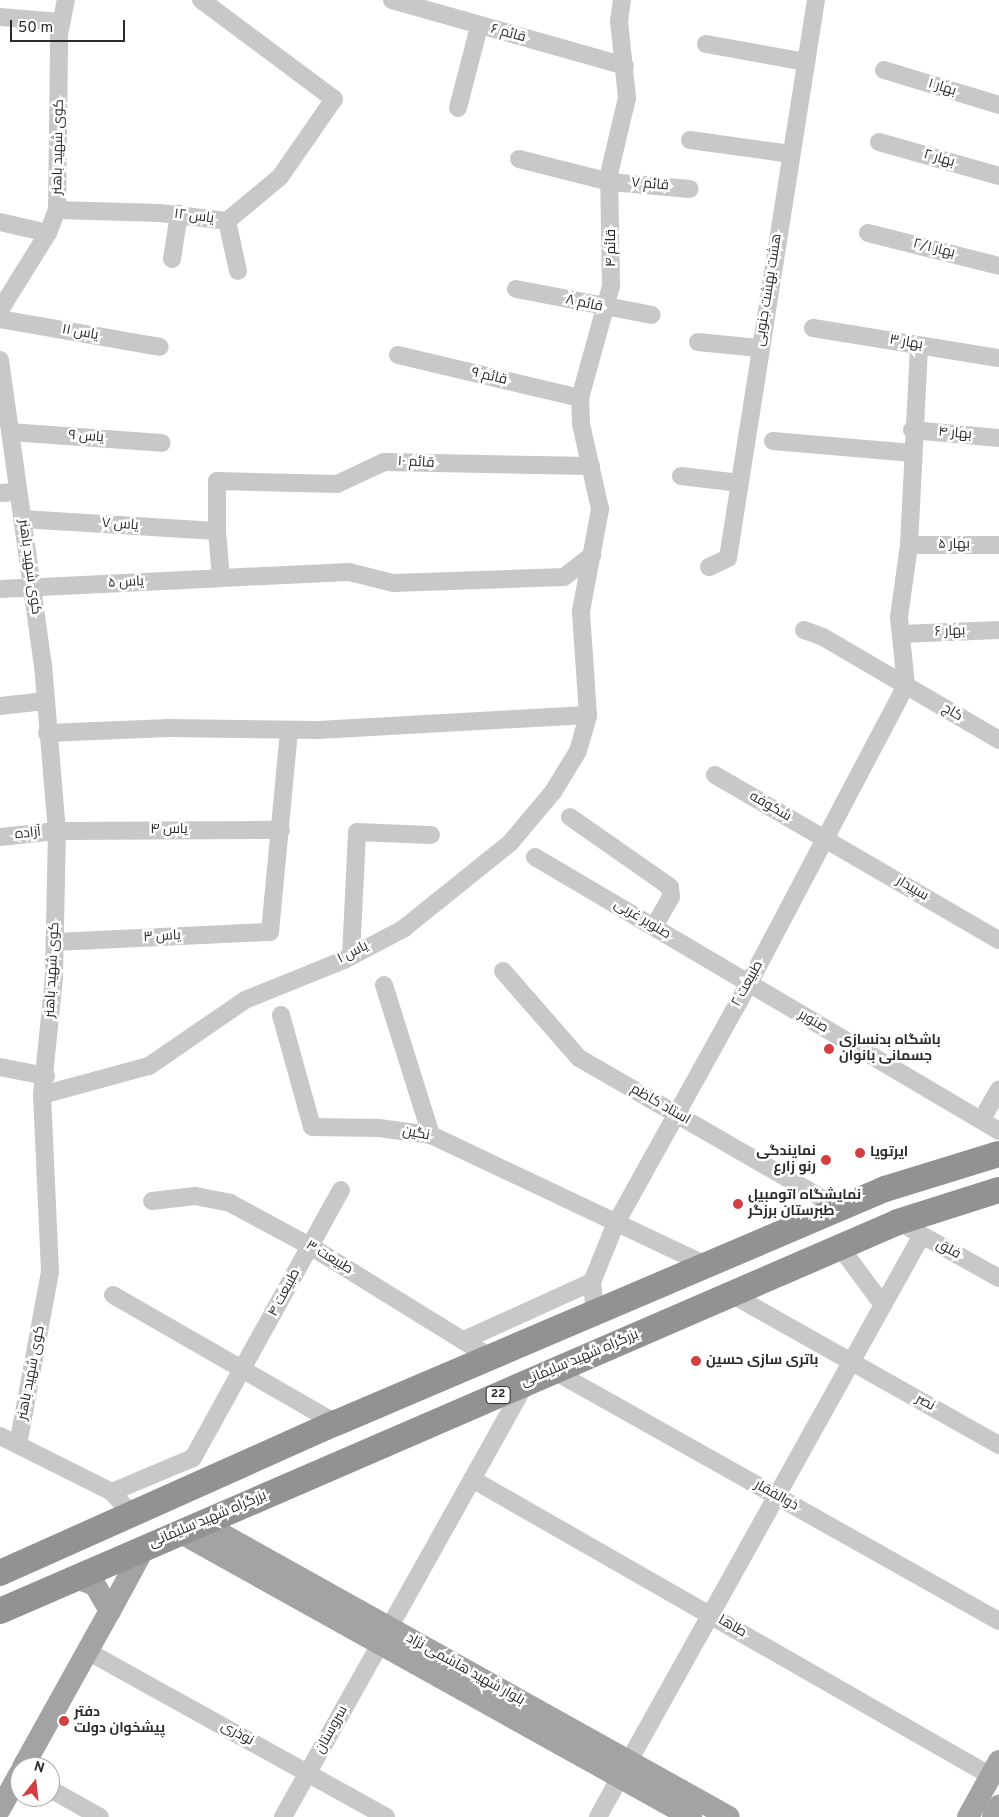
<!DOCTYPE html>
<meta charset="utf-8">
<style>
body{margin:0}
#map{position:relative;width:999px;height:1817px;overflow:hidden;background:#fff;font-family:Overpass,Cairo,sans-serif}
div>[style]{position:absolute}
.minor>*{height:18px;margin:-9px;padding:0 9px;transform-origin:9px;border-radius:9px;background:#c8c8c8}
.major>*{height:22px;margin:-11px;padding:0 11px;transform-origin:11px;border-radius:11px;background:#a3a3a3}
.highway>*{height:26px;margin:-13px;padding:0 13px;transform-origin:13px;border-radius:13px;background:#929292}
.dots>*{width:14px;height:14px;translate:-50% -50%;box-sizing:border-box;border:2px solid #fff;border-radius:50%}
span{translate:-50% -50%;white-space:nowrap;text-align:center;line-height:1.15;-webkit-text-stroke:5px #fff;paint-order:stroke}
.shield-label span{padding:1px 4px;background:#fff;border:1px solid;border-radius:4px;-webkit-text-stroke-width:0}
.shield-label{font-size:12px;color:#2b2b2b;font-weight:700}
.street-label{font-size:14px;color:#2b2b2b}
.poi-label{font-size:14px;color:#2b2b2b;font-weight:700}
.left{translate:0 -50%;text-align:left}
.right{translate:-100% -50%;text-align:right}
.north{position:absolute;left:10px;top:1757px;width:50px;height:50px;box-sizing:border-box;background:#fff;border:1px solid #aaa;border-radius:50%;rotate:16deg;font-size:14px;font-weight:700;line-height:20px;text-align:center;color:#2b2b2b}
.north::after{content:'';display:block;margin:auto;width:18px;height:22px;background:#d13f43;clip-path:polygon(50% 0,100% 100%,50% 72%,0 100%)}
.scale{position:absolute;left:10px;top:20px;width:115px;height:22px;box-sizing:border-box;border:2px solid #2b2b2b;border-top:0;padding-left:6px;font-size:15px;line-height:18px;white-space:nowrap;color:#2b2b2b;-webkit-text-stroke:4px #fff;paint-order:stroke}
</style>
<div id="map">
<div class="minor">
<i style="left:392px;top:0;width:242px;rotate:15.8deg"></i>
<i style="left:0;top:17px;width:60px;rotate:4.8deg"></i>
<i style="left:706px;top:44px;width:102px;rotate:10.2deg"></i>
<i style="left:884px;top:70px;width:120px;rotate:16.9deg"></i>
<i style="left:458px;top:108px;width:84px;rotate:-75.5deg"></i>
<i style="left:690px;top:140px;width:102px;rotate:7.9deg"></i>
<i style="left:879px;top:142px;width:125px;rotate:15.8deg"></i>
<i style="left:519px;top:159px;width:94px;rotate:14.2deg"></i>
<i style="left:610px;top:182px;width:80px;rotate:5deg"></i>
<i style="left:57px;top:210px;width:103px;rotate:1.7deg"></i>
<i style="left:160px;top:213px;width:67px;rotate:6.8deg"></i>
<i style="left:227px;top:221px;width:69px;rotate:-39.7deg"></i>
<i style="left:280px;top:177px;width:95px;rotate:-55.3deg"></i>
<i style="left:334px;top:99px;width:166px;rotate:-143.3deg"></i>
<i style="left:227px;top:221px;width:51px;rotate:77.6deg"></i>
<i style="left:0;top:222px;width:49px;rotate:12.9deg"></i>
<i style="left:868px;top:233px;width:135px;rotate:14.1deg"></i>
<i style="left:172px;top:259px;width:46px;rotate:-81.2deg"></i>
<i style="left:516px;top:289px;width:138px;rotate:10.8deg"></i>
<i style="left:0;top:310px;width:91px;rotate:-58.1deg"></i>
<i style="left:48px;top:233px;width:25px;rotate:-69deg"></i>
<i style="left:57px;top:210px;width:175px;rotate:-89.3deg"></i>
<i style="left:59px;top:35px;width:36px;rotate:-79deg"></i>
<i style="left:0;top:319px;width:162px;rotate:9.9deg"></i>
<i style="left:813px;top:328px;width:188px;rotate:9.2deg"></i>
<i style="left:698px;top:342px;width:61px;rotate:5.6deg"></i>
<i style="left:398px;top:355px;width:187px;rotate:13.3deg"></i>
<i style="left:0;top:360px;width:308px;rotate:82deg"></i>
<i style="left:43px;top:665px;width:167px;rotate:85.2deg"></i>
<i style="left:57px;top:831px;width:146px;rotate:91.2deg"></i>
<i style="left:54px;top:977px;width:119px;rotate:95.8deg"></i>
<i style="left:42px;top:1095px;width:177px;rotate:87.4deg"></i>
<i style="left:50px;top:1272px;width:175px;rotate:100.5deg"></i>
<i style="left:912px;top:430px;width:87px;rotate:5.3deg"></i>
<i style="left:10px;top:432px;width:152px;rotate:4.1deg"></i>
<i style="left:773px;top:441px;width:140px;rotate:4.9deg"></i>
<i style="left:591px;top:466px;width:207px;rotate:-178.9deg"></i>
<i style="left:384px;top:462px;width:52px;rotate:154.9deg"></i>
<i style="left:337px;top:484px;width:120px;rotate:-178.6deg"></i>
<i style="left:217px;top:481px;width:50px;rotate:90deg"></i>
<i style="left:217px;top:531px;width:47px;rotate:85.1deg"></i>
<i style="left:221px;top:578px;width:128px;rotate:-2.7deg"></i>
<i style="left:349px;top:572px;width:45px;rotate:14deg"></i>
<i style="left:393px;top:583px;width:171px;rotate:-2deg"></i>
<i style="left:564px;top:577px;width:36px;rotate:-38deg"></i>
<i style="left:681px;top:476px;width:59px;rotate:6.8deg"></i>
<i style="left:0;top:493px;width:18px;rotate:-3deg"></i>
<i style="left:22px;top:519px;width:195px;rotate:3.5deg"></i>
<i style="left:909px;top:545px;width:90px"></i>
<i style="left:709px;top:567px;width:21px;rotate:-25deg"></i>
<i style="left:728px;top:558px;width:565px;rotate:-81.04deg"></i>
<i style="left:0;top:589px;width:221px;rotate:-2.8deg"></i>
<i style="left:804px;top:630px;width:20px;rotate:20deg"></i>
<i style="left:823px;top:637px;width:204px;rotate:30.3deg"></i>
<i style="left:901px;top:634px;width:98px;rotate:-2.3deg"></i>
<i style="left:906px;top:685px;width:68px;rotate:-95.9deg"></i>
<i style="left:899px;top:617px;width:73px;rotate:-82.1deg"></i>
<i style="left:909px;top:545px;width:200px;rotate:-87.1deg"></i>
<i style="left:0;top:706px;width:45px;rotate:-6.3deg"></i>
<i style="left:47px;top:733px;width:122px;rotate:-2.3deg"></i>
<i style="left:169px;top:728px;width:149px;rotate:0.8deg"></i>
<i style="left:318px;top:730px;width:270px;rotate:-3.2deg"></i>
<i style="left:715px;top:775px;width:328px;rotate:30.2deg"></i>
<i style="left:570px;top:817px;width:122px;rotate:35deg"></i>
<i style="left:670px;top:887px;width:10px;rotate:84deg"></i>
<i style="left:671px;top:897px;width:34px;rotate:120deg"></i>
<i style="left:0;top:837px;width:57px;rotate:-6deg"></i>
<i style="left:57px;top:831px;width:224px;rotate:-0.3deg"></i>
<i style="left:535px;top:857px;width:539px;rotate:30.56deg"></i>
<i style="left:55px;top:942px;width:215px;rotate:-2.7deg"></i>
<i style="left:270px;top:932px;width:203px;rotate:-84.6deg"></i>
<i style="left:351px;top:956px;width:124px;rotate:-87.2deg"></i>
<i style="left:357px;top:832px;width:74px;rotate:2.3deg"></i>
<i style="left:503px;top:971px;width:116px;rotate:48.9deg"></i>
<i style="left:579px;top:1058px;width:302px;rotate:30deg"></i>
<i style="left:384px;top:985px;width:157px;rotate:72.6deg"></i>
<i style="left:281px;top:1015px;width:116px;rotate:74.5deg"></i>
<i style="left:312px;top:1127px;width:67px;rotate:0.9deg"></i>
<i style="left:379px;top:1128px;width:52px;rotate:7.7deg"></i>
<i style="left:431px;top:1135px;width:306px;rotate:25.3deg"></i>
<i style="left:0;top:1067px;width:47px;rotate:11.1deg"></i>
<i style="left:42px;top:1095px;width:111px;rotate:-15.2deg"></i>
<i style="left:149px;top:1066px;width:116px;rotate:-34.5deg"></i>
<i style="left:245px;top:1000px;width:107px;rotate:-22deg"></i>
<i style="left:344px;top:960px;width:67px;rotate:-27.7deg"></i>
<i style="left:403px;top:929px;width:137px;rotate:-38.8deg"></i>
<i style="left:510px;top:843px;width:67px;rotate:-49.9deg"></i>
<i style="left:553px;top:792px;width:48px;rotate:-58.6deg"></i>
<i style="left:578px;top:751px;width:37px;rotate:-74deg"></i>
<i style="left:588px;top:715px;width:104px;rotate:-93.9deg"></i>
<i style="left:581px;top:611px;width:104px;rotate:-79.4deg"></i>
<i style="left:600px;top:509px;width:87px;rotate:-102.6deg"></i>
<i style="left:581px;top:424px;width:26px;rotate:-92deg"></i>
<i style="left:580px;top:398px;width:116px;rotate:-74.5deg"></i>
<i style="left:611px;top:286px;width:112px;rotate:-91deg"></i>
<i style="left:609px;top:174px;width:78px;rotate:-76.7deg"></i>
<i style="left:627px;top:98px;width:77px;rotate:-95.9deg"></i>
<i style="left:619px;top:21px;width:21px;rotate:-82deg"></i>
<i style="left:982px;top:1119px;width:34px;rotate:-60deg"></i>
<i style="left:152px;top:1201px;width:43px;rotate:-6.6deg"></i>
<i style="left:195px;top:1196px;width:36px;rotate:11deg"></i>
<i style="left:230px;top:1203px;width:91px;rotate:28.3deg"></i>
<i style="left:310px;top:1246px;width:215px;rotate:31.7deg"></i>
<i style="left:911px;top:1229px;width:101px;rotate:29.1deg"></i>
<i style="left:840px;top:1247px;width:72px;rotate:53.4deg"></i>
<i style="left:731px;top:1294px;width:308px;rotate:29.4deg"></i>
<i style="left:113px;top:1295px;width:257px;rotate:29.9deg"></i>
<i style="left:595px;top:1315px;width:33px;rotate:-95deg"></i>
<i style="left:592px;top:1282px;width:61px;rotate:-68deg"></i>
<i style="left:615px;top:1225px;width:274px;rotate:-61deg"></i>
<i style="left:748px;top:985px;width:339px;rotate:-62.2deg"></i>
<i style="left:464px;top:1340px;width:141px;rotate:-24.4deg"></i>
<i style="left:554px;top:1371px;width:510px;rotate:29.33deg"></i>
<i style="left:0;top:1436px;width:125px;rotate:26.6deg"></i>
<i style="left:112px;top:1492px;width:30px;rotate:49deg"></i>
<i style="left:472px;top:1479px;width:598px;rotate:29.78deg"></i>
<i style="left:112px;top:1492px;width:88px;rotate:-22.8deg"></i>
<i style="left:193px;top:1458px;width:306px;rotate:-61.1deg"></i>
<i style="left:389px;top:1628px;width:281px;rotate:-60.8deg"></i>
<i style="left:87px;top:1651px;width:342px;rotate:29deg"></i>
<i style="left:629px;top:1761px;width:602px;rotate:-60.88deg"></i>
<i style="left:50px;top:1789px;width:57px;rotate:29.2deg"></i>
<i style="left:283px;top:1817px;width:198px;rotate:-60.7deg"></i>
<i style="left:598px;top:1817px;width:46px;rotate:-61.2deg"></i>
</div>
<div class="major">
<i style="left:202px;top:1523px;width:603px;rotate:29.16deg"></i>
<i style="left:181px;top:1533px;width:584px;rotate:29.11deg"></i>
<i style="left:76px;top:1578px;width:20px;rotate:20deg"></i>
<i style="left:95px;top:1585px;width:30px;rotate:60deg"></i>
<i style="left:110px;top:1611px;width:72px;rotate:-61.6deg"></i>
<i style="left:23px;top:1767px;width:179px;rotate:-60.9deg"></i>
<i style="left:0;top:1809px;width:41px;rotate:-60.9deg"></i>
<i style="left:968px;top:1817px;width:64px;rotate:-61deg"></i>
<i style="left:993px;top:1817px;width:13px;rotate:-61deg"></i>
</div>
<div class="highway">
<i style="left:0;top:1573px;width:368px;rotate:-24.1deg"></i>
<i style="left:336px;top:1423px;width:597px;rotate:-23.09deg"></i>
<i style="left:885px;top:1189px;width:119px;rotate:-17.1deg"></i>
<i style="left:0;top:1611px;width:979px;rotate:-23.42deg"></i>
<i style="left:898px;top:1222px;width:106px;rotate:-17.6deg"></i>
</div>
<div class="dots">
<i style="left:829px;top:1049px;background:#d13f43"></i>
<i style="left:860px;top:1153px;background:#d13f43"></i>
<i style="left:826px;top:1160px;background:#d13f43"></i>
<i style="left:738px;top:1204px;background:#d13f43"></i>
<i style="left:696px;top:1361px;background:#d13f43"></i>
<i style="left:64px;top:1721px;background:#d13f43"></i>
</div>
<div class="shield-label">
<span style="left:498px;top:1395px">22</span>
</div>
<div class="street-label">
<span style="left:508px;top:34px;rotate:15deg">قائم ۶</span>
<span style="left:942px;top:88px;rotate:17deg">بهار ۱</span>
<span style="left:59px;top:147px;rotate:-89deg">کوی شهید باهنر</span>
<span style="left:939px;top:159px;rotate:16deg">بهار ۲</span>
<span style="left:650px;top:185px;rotate:5deg">قائم ۷</span>
<span style="left:194px;top:217px;rotate:7deg">یاس ۱۲</span>
<span style="left:612px;top:248px;rotate:-90deg">قائم ۴</span>
<span style="left:934px;top:249px;rotate:14deg">بهار ۲/۱</span>
<span style="left:769px;top:290px;rotate:-81deg">هشت بهشت جنوبی</span>
<span style="left:584px;top:304px;rotate:12deg">قائم ۸</span>
<span style="left:80px;top:333px;rotate:10deg">یاس ۱۱</span>
<span style="left:906px;top:343px;rotate:9deg">بهار ۳</span>
<span style="left:489px;top:377px;rotate:13deg">قائم ۹</span>
<span style="left:955px;top:434px;rotate:5deg">بهار ۴</span>
<span style="left:86px;top:437px;rotate:4deg">یاس ۹</span>
<span style="left:416px;top:463px;rotate:3deg">قائم ۱۰</span>
<span style="left:120px;top:525px;rotate:4deg">یاس ۷</span>
<span style="left:954px;top:545px;rotate:-1deg">بهار ۵</span>
<span style="left:29px;top:567px;rotate:82deg">کوی شهید باهنر</span>
<span style="left:126px;top:583px;rotate:-3deg">یاس ۵</span>
<span style="left:950px;top:632px;rotate:-2deg">بهار ۶</span>
<span style="left:952px;top:713px;rotate:30deg">کاج</span>
<span style="left:770px;top:807px;rotate:30deg">شکوفه</span>
<span style="left:169px;top:830px">یاس ۴</span>
<span style="left:28px;top:834px;rotate:-6deg">آزاده</span>
<span style="left:912px;top:889px;rotate:30deg">سپیدار</span>
<span style="left:642px;top:920px;rotate:31deg">صنوبر غربی</span>
<span style="left:162px;top:937px;rotate:-3deg">یاس ۳</span>
<span style="left:353px;top:953px;rotate:-27deg">یاس ۱</span>
<span style="left:53px;top:970px;rotate:-87deg">کوی شهید باهنر</span>
<span style="left:748px;top:984px;rotate:-61deg">طبیعت ۲</span>
<span style="left:813px;top:1022px;rotate:30deg">صنوبر</span>
<span style="left:660px;top:1105px;rotate:30deg">استاد کاظم</span>
<span style="left:416px;top:1134px;rotate:10deg">نگین</span>
<span style="left:948px;top:1250px;rotate:29deg">فلق</span>
<span style="left:329px;top:1258px;rotate:31deg">طبیعت ٣</span>
<span style="left:285px;top:1293px;rotate:-62deg">طبیعت ۴</span>
<span style="left:580px;top:1359px;rotate:-23deg">بزرگراه شهید سلیمانی</span>
<span style="left:32px;top:1373px;rotate:-79deg">کوی شهید باهنر</span>
<span style="left:925px;top:1403px;rotate:29deg">نصر</span>
<span style="left:776px;top:1496px;rotate:29deg">ذوالفقار</span>
<span style="left:208px;top:1520px;rotate:-23deg">بزرگراه شهید سلیمانی</span>
<span style="left:732px;top:1627px;rotate:30deg">طاها</span>
<span style="left:465px;top:1670px;rotate:29deg">بلوار شهید هاشمی نژاد</span>
<span style="left:332px;top:1730px;rotate:-61deg">سروستان</span>
<span style="left:237px;top:1734px;rotate:29deg">نوذری</span>
</div>
<div class="poi-label">
<span class="left" style="left:839px;top:1049px">باشگاه بدنسازی<br>جسمانی بانوان</span>
<span class="right" style="left:816px;top:1160px">نمایندگی<br>رنو زارع</span>
<span class="left" style="left:870px;top:1153px">ایرتویا</span>
<span class="left" style="left:748px;top:1204px">نمایشگاه اتومبیل<br>طبرستان برزگر</span>
<span class="left" style="left:706px;top:1361px">باتری سازی حسین</span>
<span class="left" style="left:74px;top:1721px">دفتر<br>پیشخوان دولت</span>
</div>
<div class="north">N</div>
<div class="scale">50 m</div>
</div>
